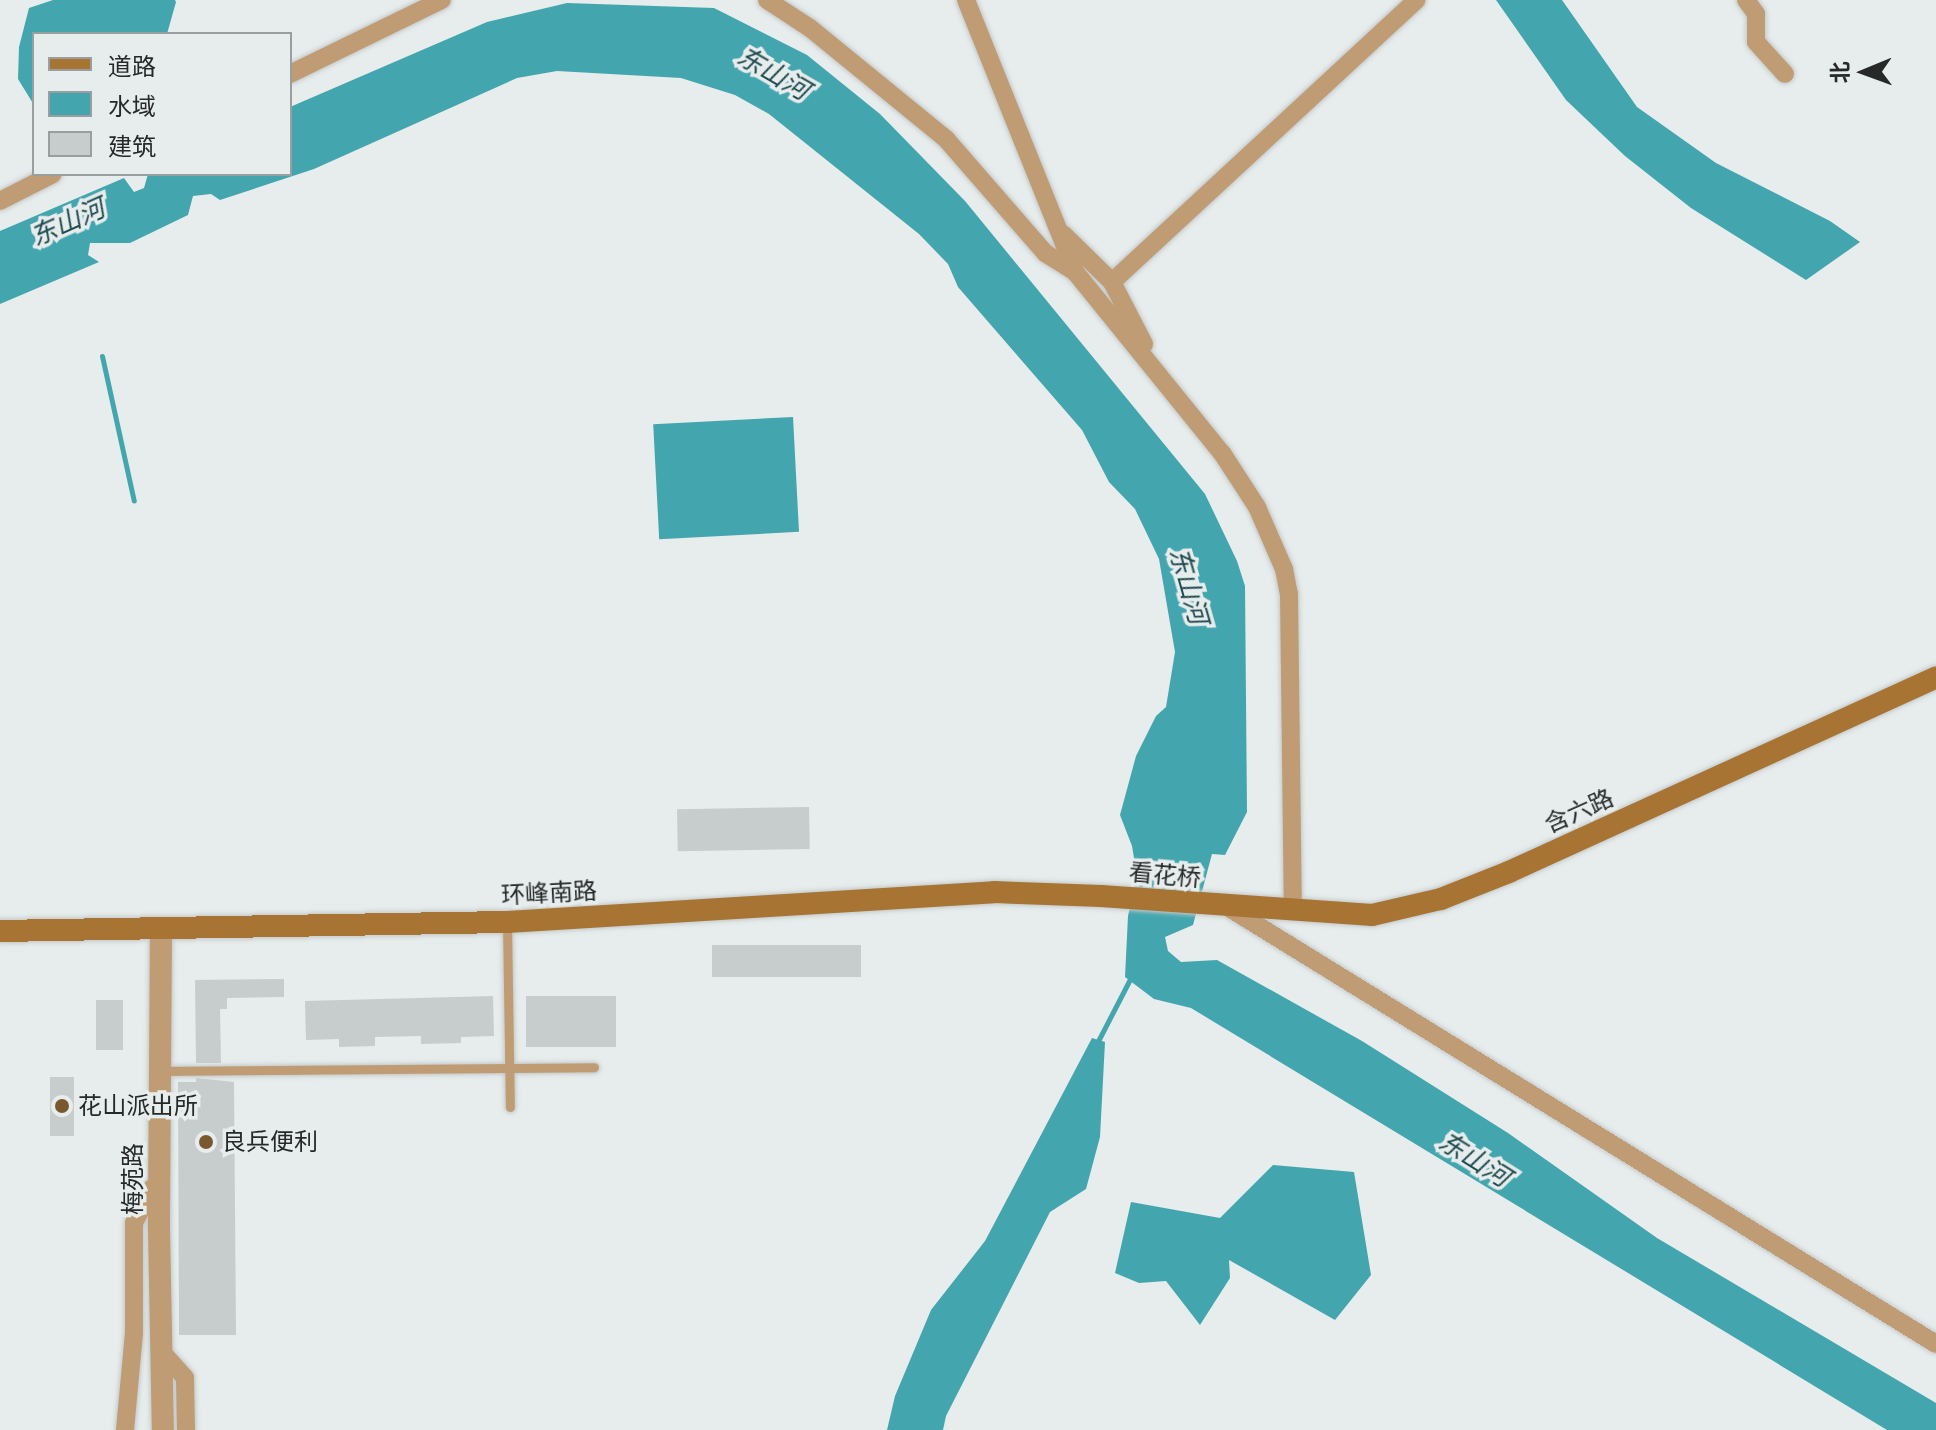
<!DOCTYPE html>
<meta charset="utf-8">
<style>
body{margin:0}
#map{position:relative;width:1936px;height:1430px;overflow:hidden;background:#e7ecec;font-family:"Asap Condensed","Noto Sans SC",sans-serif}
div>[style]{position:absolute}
.water>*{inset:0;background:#43a6af;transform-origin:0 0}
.stream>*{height:5px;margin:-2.5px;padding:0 2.5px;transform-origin:2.5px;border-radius:2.5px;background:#43a6af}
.building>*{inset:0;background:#c7cccd;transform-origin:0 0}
.roads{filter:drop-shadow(0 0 2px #c4c9c9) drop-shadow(0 0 2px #c4c9c9)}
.service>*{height:9px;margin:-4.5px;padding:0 4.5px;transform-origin:4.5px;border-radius:4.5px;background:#bf9c74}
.minor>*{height:18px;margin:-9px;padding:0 9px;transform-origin:9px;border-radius:9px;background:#bf9c74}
.tertiary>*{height:22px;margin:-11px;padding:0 11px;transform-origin:11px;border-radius:11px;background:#bf9c74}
.secondary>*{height:22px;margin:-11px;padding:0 11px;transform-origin:11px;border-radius:11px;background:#a77433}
.dots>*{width:22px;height:22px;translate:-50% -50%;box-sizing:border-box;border:4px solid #e7ecec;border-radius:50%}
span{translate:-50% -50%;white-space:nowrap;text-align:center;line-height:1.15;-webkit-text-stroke:7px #e7ecec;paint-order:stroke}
.street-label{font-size:24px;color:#272929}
.poi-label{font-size:24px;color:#272929}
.left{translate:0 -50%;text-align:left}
.water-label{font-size:26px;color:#1f4b4f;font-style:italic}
.legend{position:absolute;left:32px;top:32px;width:260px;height:144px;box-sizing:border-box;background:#e7ecec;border:2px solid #9a9e9e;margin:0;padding:10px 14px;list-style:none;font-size:24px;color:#272929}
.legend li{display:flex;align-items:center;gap:16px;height:40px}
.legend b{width:40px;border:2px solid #9a9e9e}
.north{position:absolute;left:1824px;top:32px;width:80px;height:80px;-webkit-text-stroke:6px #e7ecec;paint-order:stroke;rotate:269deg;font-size:22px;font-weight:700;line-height:32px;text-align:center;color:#272929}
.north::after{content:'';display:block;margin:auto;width:28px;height:36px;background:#272929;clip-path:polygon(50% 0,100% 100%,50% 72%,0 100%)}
</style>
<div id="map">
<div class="water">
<i style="clip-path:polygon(53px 0,175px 0,176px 2px,167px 34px,34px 34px,34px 105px,18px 79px,19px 47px,29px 8px)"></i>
<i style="clip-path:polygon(1496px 0,1562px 0,1637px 107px,1716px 163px,1830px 221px,1860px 242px,1806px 280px,1691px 208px,1625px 156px,1566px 100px)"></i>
<i style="clip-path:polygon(567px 3px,714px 8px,807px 55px,880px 114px,965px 201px,1205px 494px,1237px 561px,1245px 586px,1247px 812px,1225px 855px,1212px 854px,1193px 925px,1165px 937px,1168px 951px,1181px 962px,1217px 960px,1362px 1041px,1508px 1133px,1657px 1238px,1936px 1403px,1936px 1430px,1887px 1430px,1191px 1008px,1154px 999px,1125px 977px,1128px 916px,1137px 876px,1132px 846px,1120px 815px,1136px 756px,1156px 716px,1166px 707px,1175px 652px,1159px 559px,1135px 509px,1109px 482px,1082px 430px,958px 287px,948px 264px,919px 234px,769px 114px,735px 95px,681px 78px,557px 71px,517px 78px,314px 169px,220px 200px,211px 194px,193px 196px,188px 215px,130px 243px,90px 243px,88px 255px,99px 262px,0 304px,0 231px,124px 178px,134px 192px,144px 188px,148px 174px,290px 174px,290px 107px,487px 22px)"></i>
<i style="left:793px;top:417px;width:115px;height:140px;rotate:87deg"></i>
<i style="clip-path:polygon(1092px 1038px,1105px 1042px,1100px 1137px,1086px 1189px,1050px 1212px,946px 1416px,943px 1430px,887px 1430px,895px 1396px,931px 1310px,985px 1241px)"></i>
<i style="clip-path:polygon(1273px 1165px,1354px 1172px,1371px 1275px,1335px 1320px,1229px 1260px,1230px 1278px,1200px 1325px,1166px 1281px,1139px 1283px,1115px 1273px,1131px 1202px,1220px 1218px)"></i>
</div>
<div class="stream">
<i style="left:102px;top:356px;width:148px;rotate:77.6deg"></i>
<i style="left:1097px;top:1043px;width:74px;rotate:-62.7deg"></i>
</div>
<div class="building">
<i style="left:809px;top:807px;width:42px;height:132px;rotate:89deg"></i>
<i style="left:861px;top:945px;width:32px;height:149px;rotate:90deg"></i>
<i style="clip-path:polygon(284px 979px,284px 997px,227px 998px,227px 1009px,220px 1009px,221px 1063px,196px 1063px,195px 980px)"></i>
<i style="clip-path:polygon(493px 996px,494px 1036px,461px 1037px,461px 1043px,421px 1044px,421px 1036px,375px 1037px,375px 1046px,339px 1047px,339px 1039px,306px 1040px,305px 1001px)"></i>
<i style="left:526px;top:996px;width:90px;height:51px"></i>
<i style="left:96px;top:1000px;width:27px;height:50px"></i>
<i style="left:50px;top:1077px;width:24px;height:59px"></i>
<i style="clip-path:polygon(196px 1078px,234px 1082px,236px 1335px,179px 1335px,178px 1082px,196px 1082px)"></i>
</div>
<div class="roads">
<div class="service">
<i style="left:507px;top:923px;width:184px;rotate:89.1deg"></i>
<i style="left:160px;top:1071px;width:434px;rotate:-0.5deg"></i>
</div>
<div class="minor">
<i style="left:767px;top:0;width:51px;rotate:33.1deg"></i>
<i style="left:810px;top:28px;width:176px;rotate:39.2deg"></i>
<i style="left:946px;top:139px;width:151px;rotate:49deg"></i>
<i style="left:1045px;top:253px;width:36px;rotate:32deg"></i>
<i style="left:966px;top:0;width:294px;rotate:68.1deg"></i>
<i style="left:1076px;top:273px;width:232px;rotate:51deg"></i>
<i style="left:1222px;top:453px;width:64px;rotate:57.1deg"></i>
<i style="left:1257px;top:507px;width:68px;rotate:66.5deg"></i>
<i style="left:1284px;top:569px;width:25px;rotate:79deg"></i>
<i style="left:1289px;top:594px;width:316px;rotate:89.3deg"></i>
<i style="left:1746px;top:0;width:17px;rotate:54deg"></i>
<i style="left:1756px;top:14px;width:28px;rotate:90deg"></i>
<i style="left:1756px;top:42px;width:43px;rotate:47.8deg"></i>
<i style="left:290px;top:74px;width:169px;rotate:-26deg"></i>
<i style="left:0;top:201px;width:59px;rotate:-27deg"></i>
<i style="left:1063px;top:234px;width:69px;rotate:44.4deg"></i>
<i style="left:1112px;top:282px;width:70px;rotate:62.7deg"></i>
<i style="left:1112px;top:282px;width:415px;rotate:-42.8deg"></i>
<i style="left:1226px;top:906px;width:834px;rotate:31.67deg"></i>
<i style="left:161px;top:1351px;width:36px;rotate:48deg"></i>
<i style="left:185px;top:1378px;width:52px;rotate:88.9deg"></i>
<i style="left:125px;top:1430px;width:97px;rotate:-84.7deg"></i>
<i style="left:134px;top:1333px;width:110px;rotate:-90deg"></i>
<i style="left:134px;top:1223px;width:39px;rotate:-63deg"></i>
</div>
<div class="tertiary">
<i style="left:161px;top:929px;width:300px;rotate:90.4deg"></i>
<i style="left:159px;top:1229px;width:201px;rotate:88.9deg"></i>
</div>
<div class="secondary">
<i style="left:0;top:931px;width:507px;rotate:-1.02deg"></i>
<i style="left:507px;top:922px;width:488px;rotate:-3.5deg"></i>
<i style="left:994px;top:892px;width:107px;rotate:2.1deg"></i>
<i style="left:1101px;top:896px;width:272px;rotate:4deg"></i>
<i style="left:1372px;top:915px;width:71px;rotate:-13.1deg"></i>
<i style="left:1441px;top:899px;width:73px;rotate:-21.7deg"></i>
<i style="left:1509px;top:872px;width:469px;rotate:-24.5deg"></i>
</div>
</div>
<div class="dots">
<i style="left:62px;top:1106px;background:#7a582f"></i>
<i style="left:206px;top:1142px;background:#7a582f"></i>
</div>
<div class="street-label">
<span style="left:1579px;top:811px;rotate:-24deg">含六路</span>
<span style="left:1165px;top:875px;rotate:5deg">看花桥</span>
<span style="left:549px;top:893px;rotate:-3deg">环峰南路</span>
<span style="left:133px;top:1179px;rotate:-90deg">梅苑路</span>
</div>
<div class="poi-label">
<span class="left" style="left:78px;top:1106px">花山派出所</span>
<span class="left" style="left:222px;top:1142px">良兵便利</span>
</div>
<div class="water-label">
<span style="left:773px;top:74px;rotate:30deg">东山河</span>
<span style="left:68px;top:223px;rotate:-24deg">东山河</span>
<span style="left:1188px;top:586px;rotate:74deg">东山河</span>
<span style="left:1474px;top:1160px;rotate:32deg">东山河</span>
</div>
<ul class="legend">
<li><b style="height:10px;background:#a77433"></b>道路</li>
<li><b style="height:22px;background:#43a6af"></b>水域</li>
<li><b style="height:22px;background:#c7cccd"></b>建筑</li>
</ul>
<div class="north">北</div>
</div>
